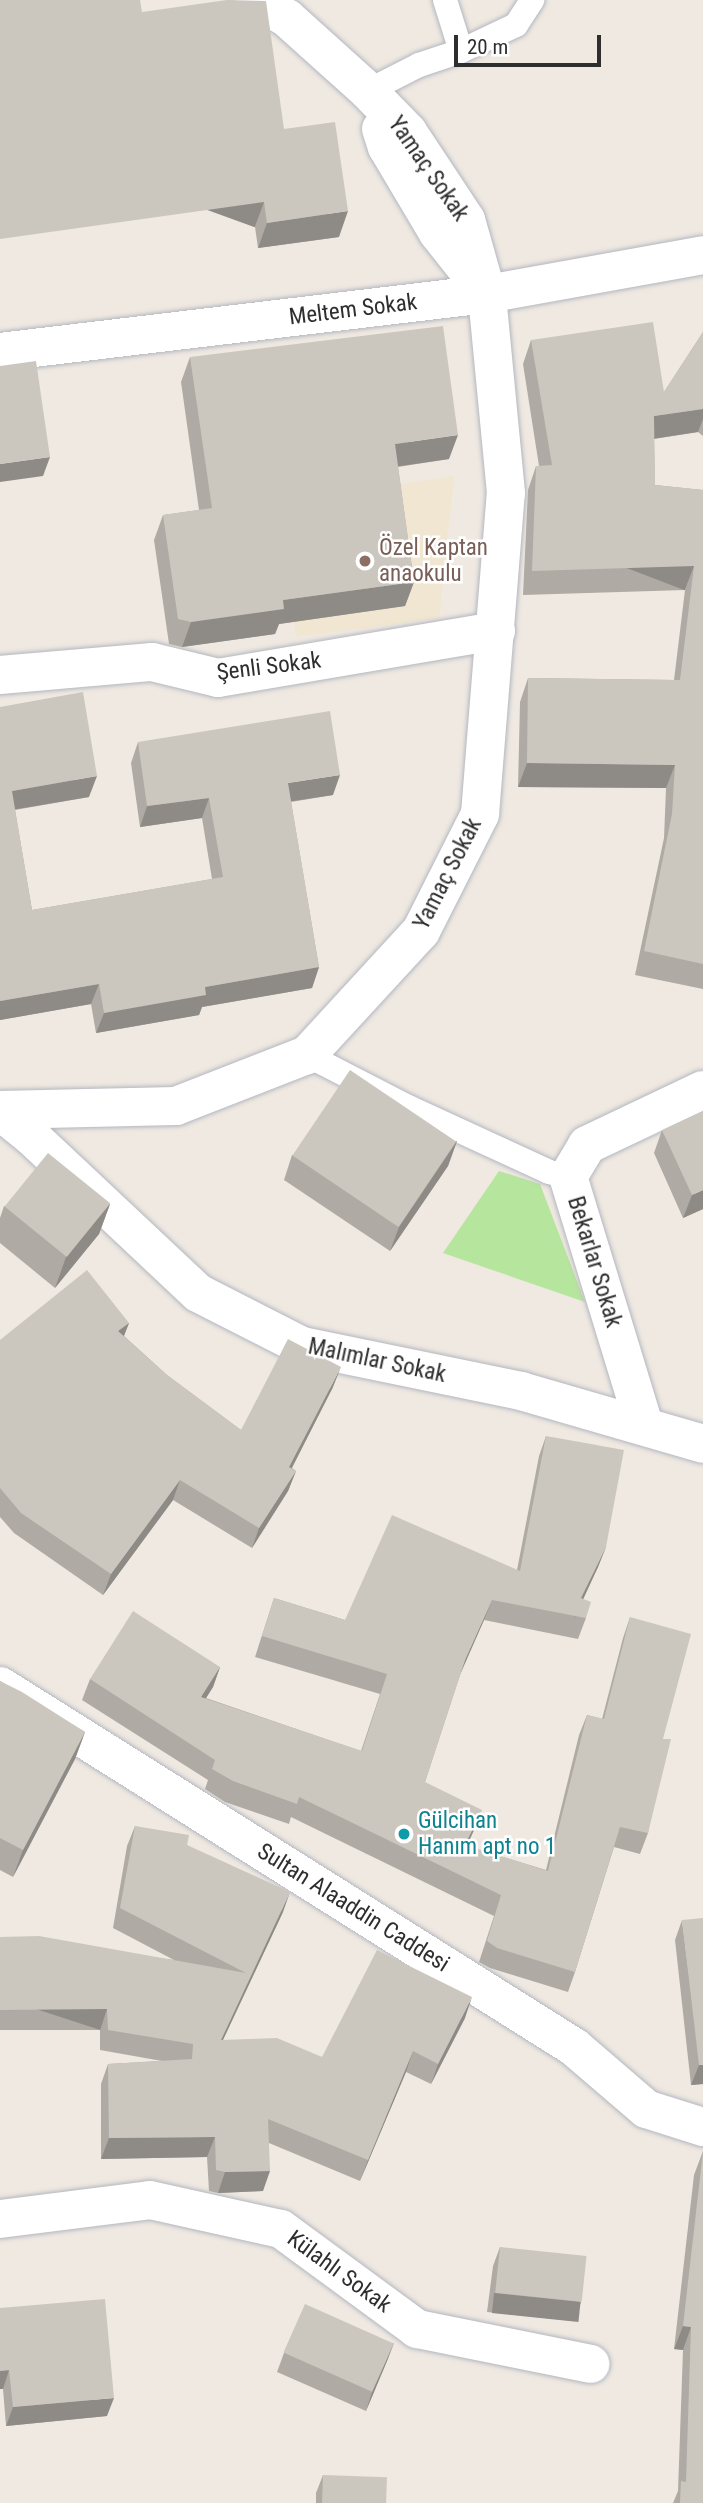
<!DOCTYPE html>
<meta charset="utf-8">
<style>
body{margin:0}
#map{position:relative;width:703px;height:2503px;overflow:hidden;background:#efe9e1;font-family:"Roboto Condensed",sans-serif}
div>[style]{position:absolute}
.education>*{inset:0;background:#f0e6d1}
.green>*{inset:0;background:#b6e59e}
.roads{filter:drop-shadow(0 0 2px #b4b7c1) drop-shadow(0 0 2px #b4b7c1)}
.lane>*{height:24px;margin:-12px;padding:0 12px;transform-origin:12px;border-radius:12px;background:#fff}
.street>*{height:38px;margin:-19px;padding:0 19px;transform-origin:19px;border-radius:19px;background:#fff}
.secondary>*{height:38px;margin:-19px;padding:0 19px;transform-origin:19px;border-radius:19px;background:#fff}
.wall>*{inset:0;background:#afaba4}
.shaded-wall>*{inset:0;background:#8e8b86;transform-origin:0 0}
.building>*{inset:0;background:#cbc7bf;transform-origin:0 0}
.dots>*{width:19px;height:19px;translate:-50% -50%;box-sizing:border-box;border:4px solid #fff;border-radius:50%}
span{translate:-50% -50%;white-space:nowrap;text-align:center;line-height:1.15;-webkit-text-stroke:5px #fff;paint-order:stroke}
.street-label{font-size:23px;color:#2e2e2e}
.education-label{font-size:23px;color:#785e54}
.left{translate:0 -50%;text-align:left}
.culture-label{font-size:23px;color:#0d838f}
.scale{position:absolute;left:454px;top:35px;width:147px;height:32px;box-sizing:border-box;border:4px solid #2e2e2e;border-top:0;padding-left:9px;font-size:21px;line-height:24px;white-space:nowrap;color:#2e2e2e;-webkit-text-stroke:5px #fff;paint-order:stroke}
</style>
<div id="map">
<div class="education">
<i style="clip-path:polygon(454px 476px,439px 618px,296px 637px,278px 503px)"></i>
</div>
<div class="green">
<i style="clip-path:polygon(499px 1171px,540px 1184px,585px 1302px,443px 1253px)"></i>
</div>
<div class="roads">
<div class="lane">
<i style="left:445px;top:0;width:53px;rotate:72.6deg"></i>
<i style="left:368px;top:91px;width:57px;rotate:-27deg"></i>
<i style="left:419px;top:65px;width:44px;rotate:-18.4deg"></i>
<i style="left:461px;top:51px;width:61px;rotate:-25.3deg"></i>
<i style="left:516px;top:25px;width:30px;rotate:-57deg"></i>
<i style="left:307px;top:1055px;width:114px;rotate:27.2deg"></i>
<i style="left:408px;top:1107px;width:155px;rotate:24.7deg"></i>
<i style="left:549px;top:1172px;width:20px;rotate:15deg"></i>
</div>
<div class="street">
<i style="left:381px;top:129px;width:19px;rotate:72deg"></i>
<i style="left:387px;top:147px;width:100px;rotate:59.3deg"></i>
<i style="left:438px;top:233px;width:63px;rotate:51.5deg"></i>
<i style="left:0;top:352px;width:490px;rotate:-6.8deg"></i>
<i style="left:487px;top:294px;width:219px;rotate:-10.2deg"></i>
<i style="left:0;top:675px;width:153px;rotate:-4.9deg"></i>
<i style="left:152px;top:662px;width:68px;rotate:13.6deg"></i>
<i style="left:218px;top:678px;width:282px;rotate:-9.6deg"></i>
<i style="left:0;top:1110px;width:176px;rotate:-1.3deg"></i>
<i style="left:176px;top:1106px;width:141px;rotate:-21.3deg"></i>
<i style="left:307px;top:1055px;width:168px;rotate:-47.4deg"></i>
<i style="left:421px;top:931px;width:131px;rotate:-63.2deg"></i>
<i style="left:480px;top:814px;width:322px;rotate:-85.4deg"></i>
<i style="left:506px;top:493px;width:200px;rotate:-95.5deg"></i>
<i style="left:487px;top:294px;width:77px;rotate:-105.8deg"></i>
<i style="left:466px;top:220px;width:105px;rotate:-123.4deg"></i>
<i style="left:408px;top:132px;width:57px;rotate:-134.3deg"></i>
<i style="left:368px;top:91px;width:109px;rotate:-138deg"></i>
<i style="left:287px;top:18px;width:38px;rotate:-151deg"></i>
<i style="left:0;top:1111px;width:41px;rotate:39.1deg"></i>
<i style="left:32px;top:1137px;width:228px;rotate:43.2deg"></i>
<i style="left:198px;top:1293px;width:117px;rotate:27deg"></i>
<i style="left:302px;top:1346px;width:224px;rotate:11.6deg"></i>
<i style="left:521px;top:1391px;width:190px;rotate:16.2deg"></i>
<i style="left:644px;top:1425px;width:259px;rotate:-107deg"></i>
<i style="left:568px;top:1177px;width:37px;rotate:-59deg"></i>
<i style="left:587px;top:1145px;width:128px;rotate:-25.4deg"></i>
<i style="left:0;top:2219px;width:151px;rotate:-7.2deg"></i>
<i style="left:150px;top:2200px;width:134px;rotate:12.5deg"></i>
<i style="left:281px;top:2229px;width:169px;rotate:36.3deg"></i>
<i style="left:417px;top:2329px;width:177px;rotate:11.4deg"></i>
</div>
<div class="secondary">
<i style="left:0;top:1686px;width:678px;rotate:32.17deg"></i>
<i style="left:574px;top:2047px;width:95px;rotate:40.7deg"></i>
<i style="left:646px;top:2109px;width:60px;rotate:17.5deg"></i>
</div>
</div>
<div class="wall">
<i style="clip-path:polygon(142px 12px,284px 129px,339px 237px,258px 248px,255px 227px)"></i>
<i style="clip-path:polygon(703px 332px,703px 436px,698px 432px,654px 439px,655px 485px,703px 490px,703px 989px,635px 975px,664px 838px,666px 788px,518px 787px,520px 702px,528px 678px,674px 680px,685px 590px,523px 595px,528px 490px,536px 466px,539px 466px,523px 364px,531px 340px,664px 392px)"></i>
<i style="clip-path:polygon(190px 357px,449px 459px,398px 467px,414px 582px,405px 606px,279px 624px,275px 634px,182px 647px,169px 644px,154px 540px,163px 515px,199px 510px,181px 382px)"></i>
<i style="clip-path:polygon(0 707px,89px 797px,15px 810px,32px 910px,212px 879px,202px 818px,140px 827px,131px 763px,138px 742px,333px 795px,291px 802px,319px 967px,312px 988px,202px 1007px,199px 1015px,96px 1033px,91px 1004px,0 1020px)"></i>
<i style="clip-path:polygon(662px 1130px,703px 1209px,683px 1218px,654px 1153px)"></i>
<i style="clip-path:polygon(457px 1141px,448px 1166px,390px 1251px,284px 1180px,292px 1155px)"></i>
<i style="clip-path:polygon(110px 1204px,99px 1234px,55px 1288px,0 1243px,0 1218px,4px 1206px)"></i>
<i style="clip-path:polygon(129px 1323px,124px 1336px,167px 1375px,241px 1430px,333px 1387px,292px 1468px,296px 1471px,288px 1491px,252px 1548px,173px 1500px,103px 1595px,14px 1533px,0 1517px,0 1340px)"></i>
<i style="clip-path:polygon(546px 1436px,606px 1547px,598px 1567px,583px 1599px,586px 1618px,578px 1639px,484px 1620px,460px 1675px,425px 1782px,474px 1830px,467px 1846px,546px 1870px,579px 1735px,587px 1715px,602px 1719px,623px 1638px,630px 1617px,663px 1739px,648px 1833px,640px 1854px,614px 1847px,575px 1972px,568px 1992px,490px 1968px,479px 1962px,494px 1916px,291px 1817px,289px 1824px,225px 1802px,205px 1789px,208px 1780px,82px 1700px,90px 1679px,220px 1667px,213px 1687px,206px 1698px,361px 1751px,380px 1694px,255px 1657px,274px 1598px,345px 1620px,517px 1570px,539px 1456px)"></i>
<i style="clip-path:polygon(0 1681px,85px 1732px,75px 1759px,13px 1877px,0 1870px)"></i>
<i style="clip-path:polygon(135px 1826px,187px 1845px,283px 1912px,223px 2040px,322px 2057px,465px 2018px,431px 2084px,406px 2072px,360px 2181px,269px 2143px,263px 2191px,218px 2193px,209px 2191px,207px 2157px,101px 2159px,101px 2084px,108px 2064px,162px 2061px,100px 2050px,100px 2030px,0 2030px,0 1937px,174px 1960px,113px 1928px,127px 1846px)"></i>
<i style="clip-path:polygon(682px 1920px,703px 2084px,691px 2085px,675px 1940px)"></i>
<i style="clip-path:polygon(703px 2151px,703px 2503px,673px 2503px,678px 2491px,683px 2350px,674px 2349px,694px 2175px)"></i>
<i style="clip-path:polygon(500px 2247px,581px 2302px,574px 2321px,487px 2312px,493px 2266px)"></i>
<i style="clip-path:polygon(0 2308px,107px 2416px,6px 2426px,3px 2389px,0 2389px)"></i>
<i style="clip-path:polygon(394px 2343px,387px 2361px,366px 2411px,277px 2372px,284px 2353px)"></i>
<i style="clip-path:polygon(323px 2475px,386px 2503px,316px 2503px,316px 2493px)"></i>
</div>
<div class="shaded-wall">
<i style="left:264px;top:202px;width:27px;height:267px;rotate:110deg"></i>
<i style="clip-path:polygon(348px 211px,339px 237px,258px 248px,267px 223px)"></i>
<i style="clip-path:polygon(703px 409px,703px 419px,698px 432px,645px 440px,654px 416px)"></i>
<i style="clip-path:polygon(458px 435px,449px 459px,386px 468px,395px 444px)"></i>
<i style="clip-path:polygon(50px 457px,43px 476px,0 482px,0 464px)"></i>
<i style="left:694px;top:566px;width:26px;height:162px;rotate:111deg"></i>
<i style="clip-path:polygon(414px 582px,405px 606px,279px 624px,275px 634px,182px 647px,191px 622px,283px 600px)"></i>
<i style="clip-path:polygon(527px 763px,675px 765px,666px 788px,518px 787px)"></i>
<i style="clip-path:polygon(340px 775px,333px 795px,280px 803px,288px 783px)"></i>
<i style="clip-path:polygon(97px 776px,89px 797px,5px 811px,12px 791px)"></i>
<i style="clip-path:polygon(209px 798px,202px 818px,140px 827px,147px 806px)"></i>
<i style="clip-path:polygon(319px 967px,312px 988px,202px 1007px,199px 1015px,96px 1033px,104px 1013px,205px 987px)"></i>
<i style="clip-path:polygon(99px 984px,91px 1004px,0 1020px,0 1001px)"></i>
<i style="clip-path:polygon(457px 1141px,448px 1166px,390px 1251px,399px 1227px)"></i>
<i style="clip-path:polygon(703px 1190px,703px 1209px,683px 1218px,692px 1195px)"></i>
<i style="clip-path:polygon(110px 1204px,99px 1234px,55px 1288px,66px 1257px)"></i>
<i style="clip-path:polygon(129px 1323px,121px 1343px,118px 1331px)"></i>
<i style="clip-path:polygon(341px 1367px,333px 1387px,282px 1487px,289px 1467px)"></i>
<i style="clip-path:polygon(296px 1471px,288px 1491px,252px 1548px,259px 1528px)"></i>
<i style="clip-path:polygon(180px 1480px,173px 1500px,103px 1595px,111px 1574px)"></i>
<i style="clip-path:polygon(606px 1547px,598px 1567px,574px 1619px,581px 1598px)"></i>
<i style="clip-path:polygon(492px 1600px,484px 1620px,457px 1681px,465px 1660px)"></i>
<i style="clip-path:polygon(220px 1667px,213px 1687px,194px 1717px,201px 1697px)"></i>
<i style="clip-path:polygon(85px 1732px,75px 1759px,13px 1877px,23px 1850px)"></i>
<i style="clip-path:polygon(482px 1810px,474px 1830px,457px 1866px,465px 1845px)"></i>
<i style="clip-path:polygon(290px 1892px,283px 1912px,213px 2061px,221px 2040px)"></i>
<i style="clip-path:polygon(472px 1997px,465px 2018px,431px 2084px,438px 2064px)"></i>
<i style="left:107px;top:2009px;width:22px;height:107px;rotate:108deg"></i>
<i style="clip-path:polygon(413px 2051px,406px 2072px,360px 2181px,368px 2160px)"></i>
<i style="clip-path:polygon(699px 2065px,703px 2065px,703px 2084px,691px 2085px)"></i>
<i style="clip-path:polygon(215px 2137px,207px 2157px,101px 2159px,109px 2138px)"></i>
<i style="clip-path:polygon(270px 2171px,263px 2191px,218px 2193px,225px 2172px)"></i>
<i style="left:494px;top:2293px;width:87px;height:20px;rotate:6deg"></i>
<i style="clip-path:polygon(683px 2326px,691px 2327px,683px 2350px,674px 2349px)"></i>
<i style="clip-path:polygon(394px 2343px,387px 2361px,366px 2411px,372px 2392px)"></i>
<i style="clip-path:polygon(9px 2370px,3px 2389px,0 2389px,0 2371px)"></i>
<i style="clip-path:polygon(114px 2398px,107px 2416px,6px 2426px,13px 2407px)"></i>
</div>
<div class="building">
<i style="clip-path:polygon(0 0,140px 0,142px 12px,227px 0,266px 1px,284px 129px,335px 122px,348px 211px,267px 223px,264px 202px,0 239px)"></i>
<i style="clip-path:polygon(653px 322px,664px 392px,703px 332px,703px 409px,654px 416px,655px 485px,703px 490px,703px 964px,644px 951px,672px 814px,675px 765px,527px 763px,528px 678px,680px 680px,694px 566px,532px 571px,536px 466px,552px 465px,531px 340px)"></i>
<i style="clip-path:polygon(443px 326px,458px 435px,395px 444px,414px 582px,283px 600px,284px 609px,191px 622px,178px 619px,163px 515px,212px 508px,190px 357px)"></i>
<i style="clip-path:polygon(36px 361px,50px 457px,0 464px,0 366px)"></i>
<i style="clip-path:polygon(83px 692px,97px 776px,12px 791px,32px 910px,223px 877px,209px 798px,147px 806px,138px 742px,330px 711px,340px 775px,288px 783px,319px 967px,205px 987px,206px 995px,104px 1013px,99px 984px,0 1001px,0 707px)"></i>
<i style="left:350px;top:1070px;width:128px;height:103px;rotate:34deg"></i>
<i style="clip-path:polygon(703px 1111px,703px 1190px,692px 1195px,662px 1130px)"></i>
<i style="left:48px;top:1153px;width:80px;height:69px;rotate:39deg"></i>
<i style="clip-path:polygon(87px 1270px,129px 1323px,118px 1331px,167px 1375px,241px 1430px,288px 1339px,341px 1367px,289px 1467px,296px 1471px,259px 1528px,180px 1480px,111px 1574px,21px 1513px,0 1488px,0 1340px)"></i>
<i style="clip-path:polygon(546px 1436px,624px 1450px,606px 1547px,581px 1598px,591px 1602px,586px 1618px,492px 1600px,465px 1660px,425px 1782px,482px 1810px,465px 1845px,548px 1871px,587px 1715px,604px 1719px,630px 1617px,691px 1634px,663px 1739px,671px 1739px,648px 1833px,620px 1827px,575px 1972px,497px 1948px,487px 1941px,501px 1895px,299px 1797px,297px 1804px,233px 1781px,212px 1769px,215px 1760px,90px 1679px,133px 1611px,220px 1667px,201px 1697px,362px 1751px,387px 1674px,262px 1636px,274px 1598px,345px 1620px,392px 1515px,520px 1571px)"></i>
<i style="clip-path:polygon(0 1681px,22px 1692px,85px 1732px,23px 1850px,0 1838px)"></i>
<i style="clip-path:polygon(135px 1826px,189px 1835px,187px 1845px,290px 1892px,221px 2040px,277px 2038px,322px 2057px,377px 1950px,472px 1997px,438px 2064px,413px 2051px,368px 2160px,268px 2119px,270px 2171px,225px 2172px,216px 2170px,215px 2137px,109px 2138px,108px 2064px,192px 2059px,193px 2044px,108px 2030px,107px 2009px,0 2010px,0 1937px,39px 1936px,246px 1973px,120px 1908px)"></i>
<i style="clip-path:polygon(703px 1918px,703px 2065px,699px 2065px,682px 1920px)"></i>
<i style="clip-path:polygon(703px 2151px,703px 2503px,680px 2503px,681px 2481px,686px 2482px,691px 2327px,683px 2326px)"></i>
<i style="left:500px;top:2247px;width:87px;height:46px;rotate:6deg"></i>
<i style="clip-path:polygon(105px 2299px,114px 2398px,13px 2407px,9px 2370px,0 2371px,0 2308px)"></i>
<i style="left:305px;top:2304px;width:97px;height:53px;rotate:24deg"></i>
<i style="left:323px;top:2475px;width:64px;height:28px;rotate:2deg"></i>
</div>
<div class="dots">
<i style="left:365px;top:561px;background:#8d6e63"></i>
<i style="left:404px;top:1834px;background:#0f9aa8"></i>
</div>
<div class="street-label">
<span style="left:428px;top:169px;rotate:55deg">Yamaç Sokak</span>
<span style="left:353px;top:310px;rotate:-7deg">Meltem Sokak</span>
<span style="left:269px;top:667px;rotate:-7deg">Şenli Sokak</span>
<span style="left:448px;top:874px;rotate:-63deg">Yamaç Sokak</span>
<span style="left:594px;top:1262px;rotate:73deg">Bekarlar Sokak</span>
<span style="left:377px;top:1361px;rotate:12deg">Malımlar Sokak</span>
<span style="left:353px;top:1908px;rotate:32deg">Sultan Alaaddin Caddesi</span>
<span style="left:339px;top:2272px;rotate:36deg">Külahlı Sokak</span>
</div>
<div class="education-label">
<span class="left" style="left:379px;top:561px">Özel Kaptan<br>anaokulu</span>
</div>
<div class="culture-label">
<span class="left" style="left:418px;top:1834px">Gülcihan<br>Hanım apt no 1</span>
</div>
<div class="scale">20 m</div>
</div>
